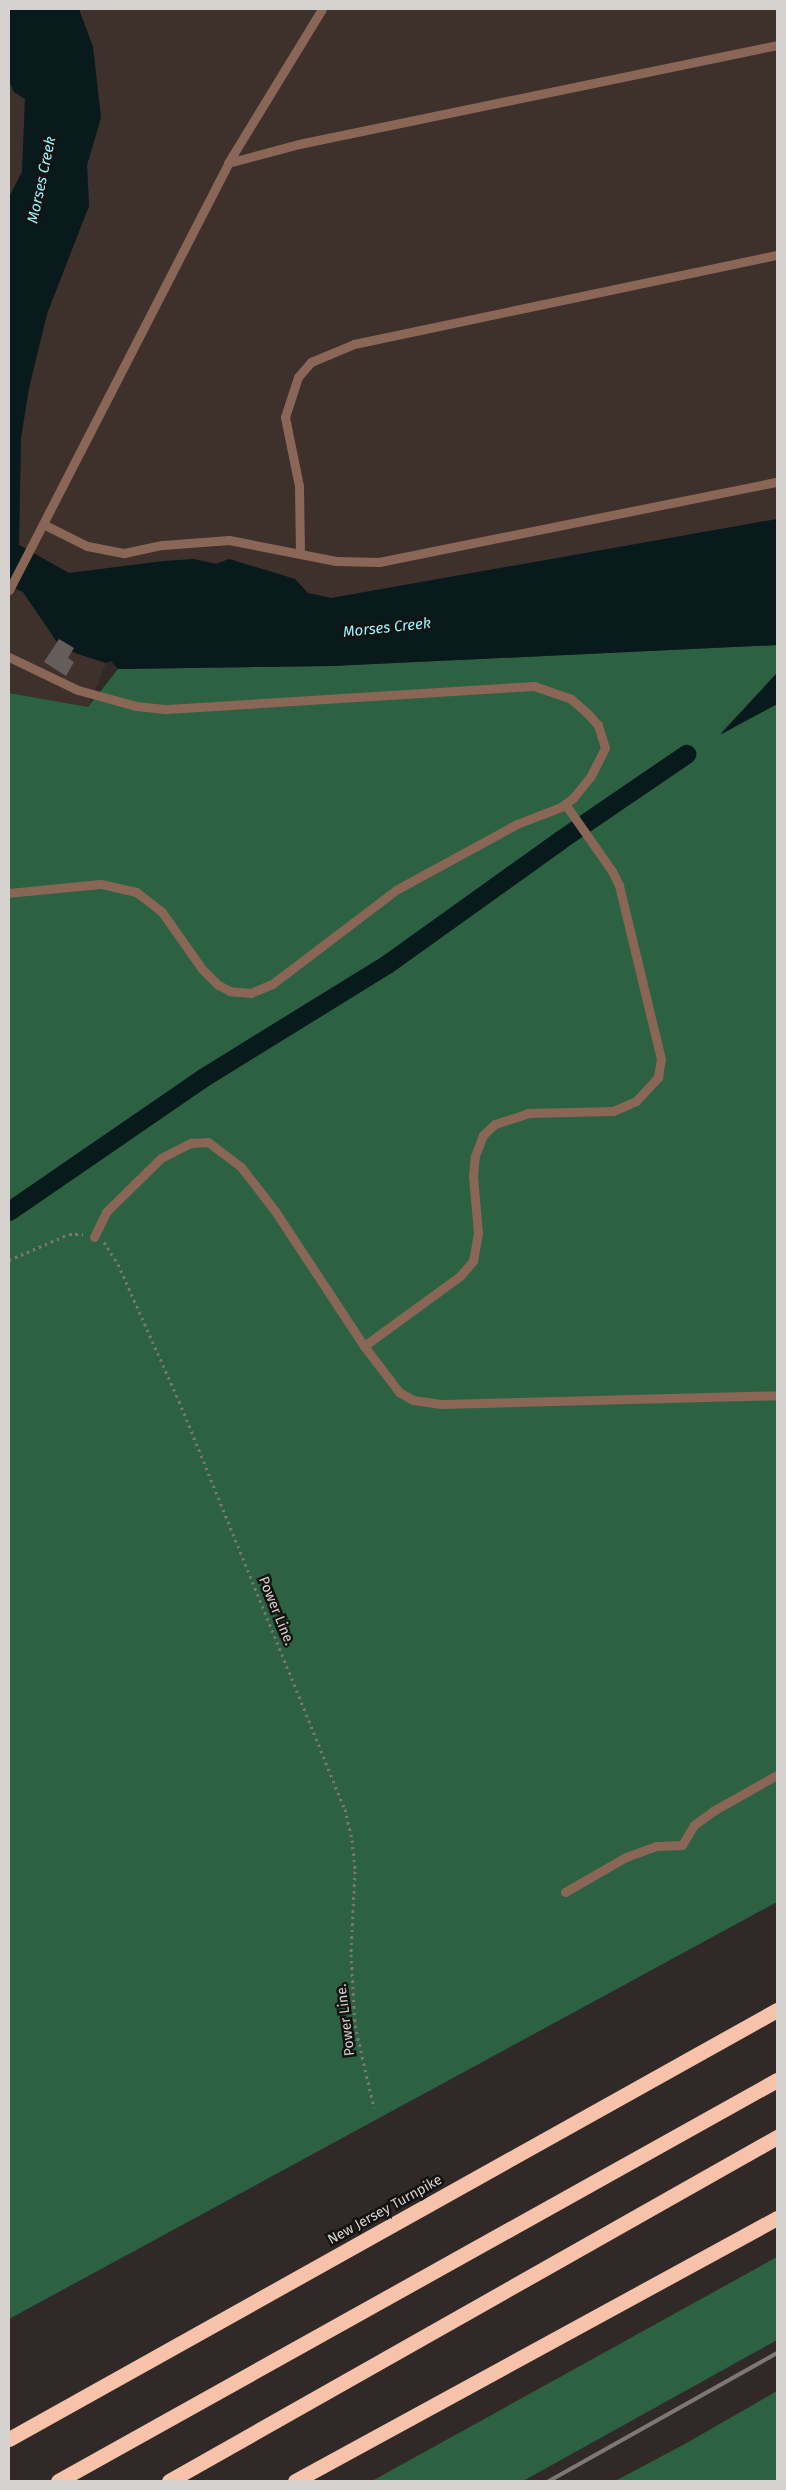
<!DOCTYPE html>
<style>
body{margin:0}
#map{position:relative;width:786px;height:2490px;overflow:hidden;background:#302927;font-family:"Fira Sans",sans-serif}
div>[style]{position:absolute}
.built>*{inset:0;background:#3e312c}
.green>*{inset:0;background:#2c6141}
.water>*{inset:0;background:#091a1c}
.canal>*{height:19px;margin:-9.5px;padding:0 9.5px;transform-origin:9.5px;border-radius:9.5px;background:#091a1c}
.building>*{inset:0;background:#655d5c}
.path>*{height:3px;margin-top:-1.5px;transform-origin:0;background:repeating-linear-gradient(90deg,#7b7573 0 2.5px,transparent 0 6.5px)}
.service>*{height:9px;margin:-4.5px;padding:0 4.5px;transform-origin:4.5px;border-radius:4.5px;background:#896656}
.motorway>*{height:15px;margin:-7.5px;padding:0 7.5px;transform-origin:7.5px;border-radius:7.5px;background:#f6c2aa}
.rail>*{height:4px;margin:-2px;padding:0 2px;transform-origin:2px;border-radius:2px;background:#7d7876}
span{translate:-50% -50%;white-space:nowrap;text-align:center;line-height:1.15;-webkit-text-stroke:5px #151312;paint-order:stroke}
.street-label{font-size:14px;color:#d6d2d0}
.water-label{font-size:15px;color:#99f2fb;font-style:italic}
.frame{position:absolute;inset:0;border:10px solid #d6d2d0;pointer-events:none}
</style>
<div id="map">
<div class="built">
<i style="clip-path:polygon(79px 9px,777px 9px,777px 519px,331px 598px,308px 593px,295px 579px,229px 559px,216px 564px,194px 559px,69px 573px,19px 545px,21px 438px,29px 388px,47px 314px,89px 206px,87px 165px,101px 118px,93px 47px)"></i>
<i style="clip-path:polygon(9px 81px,14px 92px,25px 99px,22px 172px,9px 197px)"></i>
<i style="clip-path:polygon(9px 586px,23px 592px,57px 642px,75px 653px,106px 663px,88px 707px,9px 693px)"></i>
</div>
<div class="green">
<i style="clip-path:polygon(777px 645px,777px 673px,721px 733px,777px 704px,777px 1902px,9px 2319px,9px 693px,88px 707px,118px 669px,331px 666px)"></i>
<i style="clip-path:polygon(777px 2257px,777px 2340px,523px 2481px,372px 2481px)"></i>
<i style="clip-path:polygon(777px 2391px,777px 2481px,615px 2481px,683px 2445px)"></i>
</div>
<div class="water">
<i style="clip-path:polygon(9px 9px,79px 9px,93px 47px,101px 118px,87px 165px,89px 206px,47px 314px,29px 388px,21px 438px,19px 545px,69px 573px,163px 561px,194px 559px,216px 564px,229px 559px,295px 579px,308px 593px,331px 598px,777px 519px,777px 645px,331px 666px,118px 669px,111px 661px,106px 663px,75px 653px,57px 642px,23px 592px,9px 586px,9px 197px,22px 172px,25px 99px,14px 92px,9px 81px)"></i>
<i style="clip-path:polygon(777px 673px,777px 704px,720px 735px)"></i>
</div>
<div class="canal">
<i style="left:9px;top:1211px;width:237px;rotate:-34.5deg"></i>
<i style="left:204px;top:1077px;width:215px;rotate:-31.7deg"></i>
<i style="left:387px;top:964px;width:213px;rotate:-35.6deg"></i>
<i style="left:560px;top:840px;width:153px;rotate:-34.3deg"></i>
</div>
<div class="building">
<i style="clip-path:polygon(59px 639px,74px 648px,68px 658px,74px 662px,66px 676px,44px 662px)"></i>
</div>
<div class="path">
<i style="left:104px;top:1242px;width:26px;rotate:58deg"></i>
<i style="left:118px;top:1264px;width:150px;rotate:66deg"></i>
<i style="left:179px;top:1401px;width:440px;rotate:67.9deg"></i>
<i style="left:345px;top:1809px;width:32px;rotate:77deg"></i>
<i style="left:352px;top:1840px;width:31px;rotate:84deg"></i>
<i style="left:355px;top:1871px;width:83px;rotate:92.8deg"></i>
<i style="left:351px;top:1954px;width:71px;rotate:86.8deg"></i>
<i style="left:355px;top:2025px;width:85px;rotate:77.1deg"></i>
<i style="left:9px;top:1260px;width:65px;rotate:-23.4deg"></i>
<i style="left:69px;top:1234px;width:14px"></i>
</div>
<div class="service">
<i style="left:228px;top:163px;width:73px;rotate:-15deg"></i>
<i style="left:299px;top:144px;width:488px;rotate:-11.7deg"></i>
<i style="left:43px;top:524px;width:49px;rotate:26.6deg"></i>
<i style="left:87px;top:546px;width:38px;rotate:11deg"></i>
<i style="left:124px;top:553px;width:40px;rotate:-12deg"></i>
<i style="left:163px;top:545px;width:66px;rotate:-4.3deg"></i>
<i style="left:229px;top:540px;width:109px;rotate:11.1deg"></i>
<i style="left:336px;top:561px;width:43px;rotate:1.3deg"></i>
<i style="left:379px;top:562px;width:406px;rotate:-11.4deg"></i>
<i style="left:300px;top:552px;width:66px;rotate:-90.9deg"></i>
<i style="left:299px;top:486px;width:70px;rotate:-101.5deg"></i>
<i style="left:285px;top:417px;width:42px;rotate:-72deg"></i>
<i style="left:298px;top:377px;width:20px;rotate:-49deg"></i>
<i style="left:311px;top:362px;width:47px;rotate:-22.7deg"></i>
<i style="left:354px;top:344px;width:432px;rotate:-11.9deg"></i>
<i style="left:9px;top:590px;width:480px;rotate:-62.8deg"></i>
<i style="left:228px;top:163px;width:180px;rotate:-58.6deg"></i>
<i style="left:9px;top:657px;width:76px;rotate:25.6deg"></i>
<i style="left:78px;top:690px;width:60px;rotate:15.4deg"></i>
<i style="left:136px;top:706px;width:31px;rotate:6deg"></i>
<i style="left:167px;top:709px;width:368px;rotate:-3.6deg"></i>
<i style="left:534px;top:686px;width:39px;rotate:19deg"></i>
<i style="left:571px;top:699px;width:23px;rotate:41deg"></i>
<i style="left:588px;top:714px;width:15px;rotate:48deg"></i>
<i style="left:598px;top:725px;width:24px;rotate:73deg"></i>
<i style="left:605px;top:748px;width:33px;rotate:117deg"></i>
<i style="left:590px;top:777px;width:27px;rotate:129deg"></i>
<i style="left:573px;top:798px;width:15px;rotate:143deg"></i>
<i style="left:561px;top:807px;width:47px;rotate:158.9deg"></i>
<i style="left:517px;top:824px;width:138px;rotate:151.4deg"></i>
<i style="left:396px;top:890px;width:156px;rotate:142.8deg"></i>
<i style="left:272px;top:984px;width:23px;rotate:157deg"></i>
<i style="left:251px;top:993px;width:21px;rotate:-175deg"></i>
<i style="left:230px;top:991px;width:13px;rotate:-153deg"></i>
<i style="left:218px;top:985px;width:23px;rotate:-135deg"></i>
<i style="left:202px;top:969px;width:70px;rotate:-125.1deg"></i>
<i style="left:162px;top:912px;width:33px;rotate:-142deg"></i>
<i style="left:136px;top:892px;width:37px;rotate:-167deg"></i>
<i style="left:100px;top:884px;width:91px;rotate:174.4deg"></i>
<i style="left:94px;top:1237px;width:28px;rotate:-64deg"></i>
<i style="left:106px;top:1212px;width:77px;rotate:-44.5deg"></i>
<i style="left:161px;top:1158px;width:34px;rotate:-27deg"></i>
<i style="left:191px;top:1143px;width:17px;rotate:-3deg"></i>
<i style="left:208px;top:1142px;width:41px;rotate:37.1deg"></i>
<i style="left:241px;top:1167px;width:56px;rotate:52.3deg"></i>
<i style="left:275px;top:1211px;width:162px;rotate:56.6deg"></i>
<i style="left:364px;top:1346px;width:58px;rotate:52.7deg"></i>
<i style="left:399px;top:1392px;width:16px;rotate:30deg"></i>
<i style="left:413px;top:1400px;width:30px;rotate:8deg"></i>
<i style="left:443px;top:1404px;width:334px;rotate:-1.5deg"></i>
<i style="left:364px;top:1346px;width:119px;rotate:-36.1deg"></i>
<i style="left:460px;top:1276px;width:20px;rotate:-49deg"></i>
<i style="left:473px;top:1261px;width:28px;rotate:-80deg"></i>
<i style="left:478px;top:1233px;width:56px;rotate:-95.1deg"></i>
<i style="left:473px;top:1177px;width:21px;rotate:-85deg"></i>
<i style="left:475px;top:1156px;width:22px;rotate:-69deg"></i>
<i style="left:483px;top:1135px;width:16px;rotate:-43deg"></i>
<i style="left:495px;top:1124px;width:35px;rotate:-18deg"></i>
<i style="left:528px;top:1113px;width:85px;rotate:-1.3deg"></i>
<i style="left:613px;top:1111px;width:25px;rotate:-23deg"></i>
<i style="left:636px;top:1101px;width:33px;rotate:-47deg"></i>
<i style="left:658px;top:1077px;width:18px;rotate:-81deg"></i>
<i style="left:661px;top:1059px;width:179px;rotate:-103.6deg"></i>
<i style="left:619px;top:885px;width:16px;rotate:-117deg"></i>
<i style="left:612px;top:871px;width:82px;rotate:-125deg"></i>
<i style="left:565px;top:1892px;width:70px;rotate:-29.8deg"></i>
<i style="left:626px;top:1857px;width:32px;rotate:-20deg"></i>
<i style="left:656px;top:1846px;width:26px;rotate:-2deg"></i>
<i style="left:682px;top:1845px;width:23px;rotate:-59deg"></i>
<i style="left:694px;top:1825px;width:24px;rotate:-36deg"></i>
<i style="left:713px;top:1811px;width:73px;rotate:-29.4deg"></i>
</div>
<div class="motorway">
<i style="left:9px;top:2439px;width:880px;rotate:-29.19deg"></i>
<i style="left:58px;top:2481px;width:823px;rotate:-29.15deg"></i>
<i style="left:169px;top:2481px;width:699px;rotate:-29.5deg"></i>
<i style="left:295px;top:2481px;width:549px;rotate:-28.62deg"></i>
</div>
<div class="rail">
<i style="left:549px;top:2481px;width:261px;rotate:-29.3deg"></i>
</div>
<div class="street-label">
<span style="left:276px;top:1611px;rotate:68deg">Power Line.</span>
<span style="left:346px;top:2020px;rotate:-97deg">Power Line.</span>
<span style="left:385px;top:2210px;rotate:-29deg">New Jersey Turnpike</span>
</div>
<div class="water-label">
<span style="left:42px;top:180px;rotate:-78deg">Morses Creek</span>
<span style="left:387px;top:628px;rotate:-6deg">Morses Creek</span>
</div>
<div class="frame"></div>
</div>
